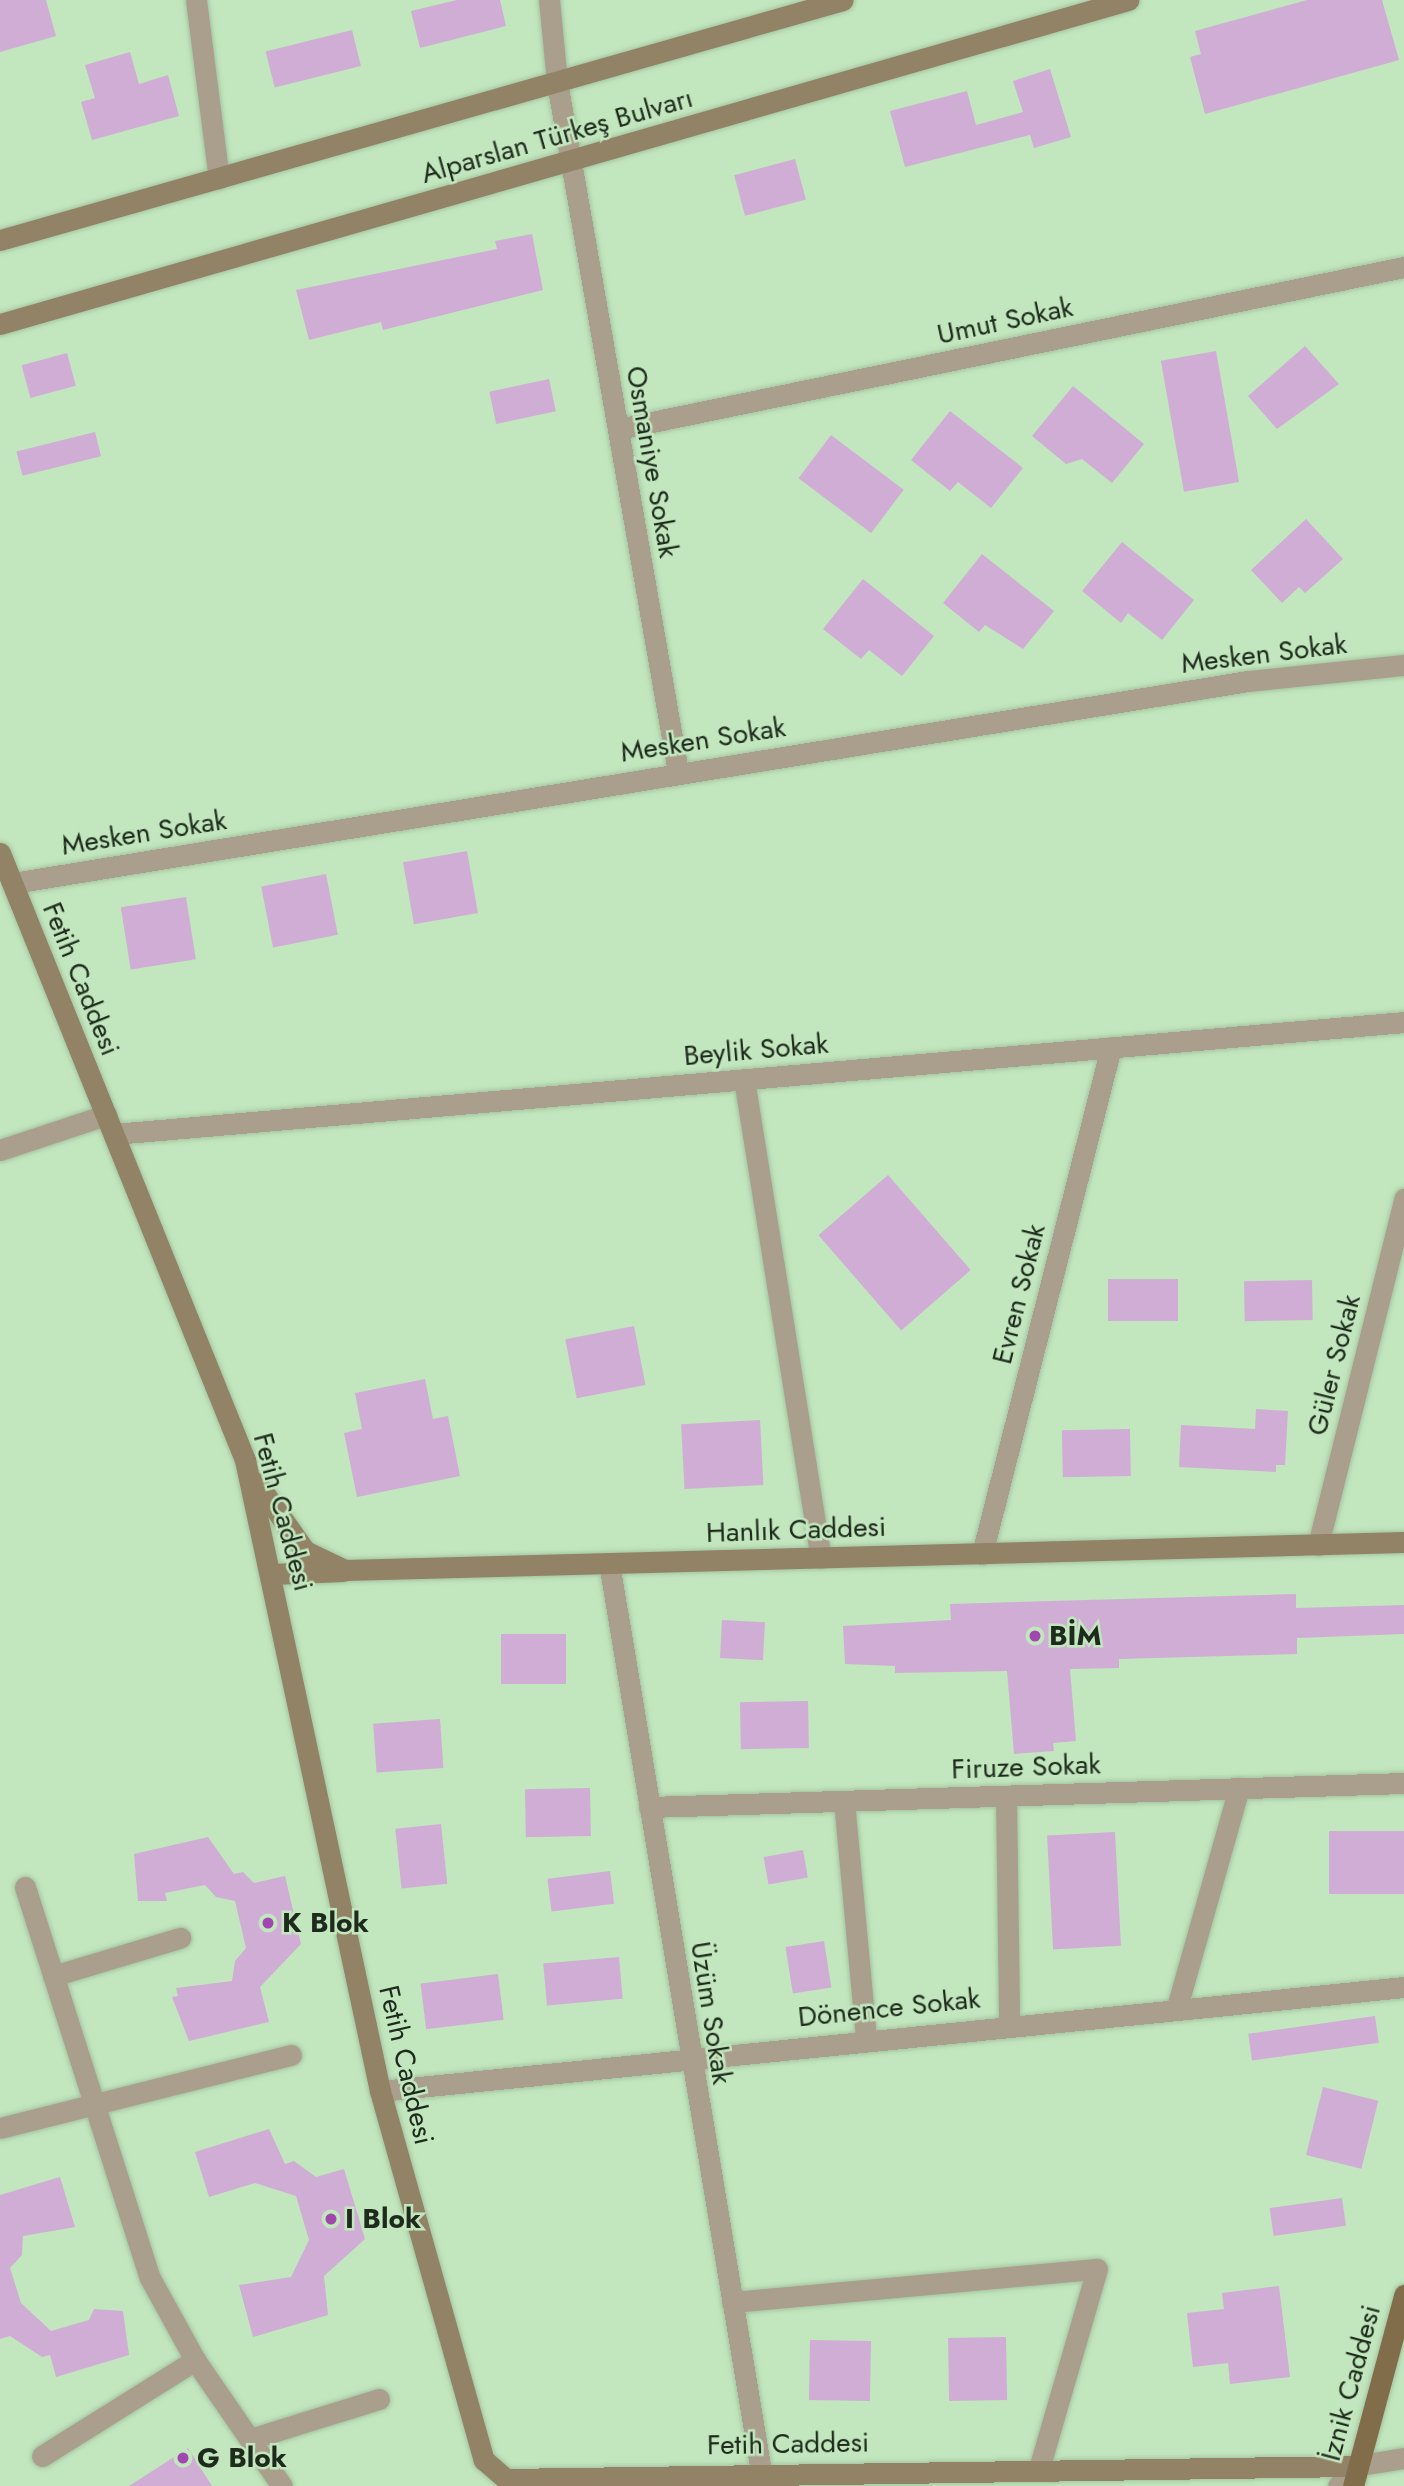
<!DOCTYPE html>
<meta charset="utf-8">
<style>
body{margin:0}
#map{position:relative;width:1404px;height:2486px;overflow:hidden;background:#c2e6be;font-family:Jost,sans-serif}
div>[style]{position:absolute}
.building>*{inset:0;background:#d0add5;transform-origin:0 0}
.roads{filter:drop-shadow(0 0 2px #a4c4a1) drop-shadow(0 0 2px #a4c4a1)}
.street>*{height:21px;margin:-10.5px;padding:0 10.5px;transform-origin:10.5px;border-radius:10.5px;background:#aa9f8c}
.secondary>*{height:21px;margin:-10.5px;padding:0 10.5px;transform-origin:10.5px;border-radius:10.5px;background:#928266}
.primary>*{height:21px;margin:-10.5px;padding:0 10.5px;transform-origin:10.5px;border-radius:10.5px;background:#816d4a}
.dots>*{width:19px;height:19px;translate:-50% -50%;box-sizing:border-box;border:4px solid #c2e6be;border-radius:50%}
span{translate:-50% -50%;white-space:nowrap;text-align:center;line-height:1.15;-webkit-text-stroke:5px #c2e6be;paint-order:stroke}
.street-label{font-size:28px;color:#1e2b1c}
.poi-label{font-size:28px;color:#1e2b1c;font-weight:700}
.left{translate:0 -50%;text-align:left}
</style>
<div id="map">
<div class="building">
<i style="clip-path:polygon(0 0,46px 0,56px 36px,0 52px)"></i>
<i style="clip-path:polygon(457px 0,500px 0,506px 26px,420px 48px,411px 11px)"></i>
<i style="clip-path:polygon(1307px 0,1382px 0,1399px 60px,1205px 114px,1190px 57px,1201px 54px,1195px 31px)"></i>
<i style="left:352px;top:30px;width:37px;height:89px;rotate:76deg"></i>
<i style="clip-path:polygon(130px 52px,139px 84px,168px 75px,179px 116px,92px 140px,81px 102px,95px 98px,85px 65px)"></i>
<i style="clip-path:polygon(1050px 69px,1071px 137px,1034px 148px,1030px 135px,905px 167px,890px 111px,967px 91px,976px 125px,1023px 112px,1013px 81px)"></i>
<i style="left:795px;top:159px;width:42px;height:63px;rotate:75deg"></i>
<i style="clip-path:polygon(532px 234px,543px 290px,383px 330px,381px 322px,309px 340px,296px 290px,497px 249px,495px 241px)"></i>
<i style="clip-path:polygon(1305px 346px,1339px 384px,1277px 429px,1248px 396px)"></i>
<i style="left:1216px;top:351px;width:133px;height:56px;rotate:80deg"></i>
<i style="left:67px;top:353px;width:34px;height:47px;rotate:75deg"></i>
<i style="left:549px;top:379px;width:33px;height:61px;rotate:78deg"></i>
<i style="clip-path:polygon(1073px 386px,1144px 444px,1112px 483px,1082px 459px,1066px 464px,1032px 436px)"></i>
<i style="clip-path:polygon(950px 411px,1023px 468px,991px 508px,958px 482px,950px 491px,911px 460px)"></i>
<i style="left:95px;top:432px;width:25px;height:81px;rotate:76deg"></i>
<i style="left:831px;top:435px;width:91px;height:54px;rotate:37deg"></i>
<i style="clip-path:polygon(1306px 519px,1343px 559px,1305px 593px,1299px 587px,1282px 603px,1251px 570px)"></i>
<i style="clip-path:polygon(1122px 542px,1194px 600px,1162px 640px,1128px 613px,1121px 623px,1082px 591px)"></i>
<i style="clip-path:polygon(982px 554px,1054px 611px,1023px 649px,985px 625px,979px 632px,943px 603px)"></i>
<i style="clip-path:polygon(863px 579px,934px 636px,902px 676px,869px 650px,861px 659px,823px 629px)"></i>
<i style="left:467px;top:851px;width:63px;height:65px;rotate:80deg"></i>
<i style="left:326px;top:874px;width:62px;height:66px;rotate:79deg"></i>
<i style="left:186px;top:897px;width:63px;height:66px;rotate:81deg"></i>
<i style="left:888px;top:1175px;width:126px;height:92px;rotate:49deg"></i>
<i style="left:1178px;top:1279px;width:42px;height:70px;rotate:90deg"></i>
<i style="left:1312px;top:1280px;width:40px;height:68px;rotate:89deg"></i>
<i style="left:634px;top:1326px;width:60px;height:70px;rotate:79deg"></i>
<i style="clip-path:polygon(425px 1379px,433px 1419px,448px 1416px,460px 1476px,357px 1497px,344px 1433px,362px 1429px,355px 1393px)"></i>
<i style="clip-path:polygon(1256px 1409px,1288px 1411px,1285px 1465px,1276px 1465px,1276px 1472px,1179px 1467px,1181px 1425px,1255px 1429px)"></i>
<i style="left:760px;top:1420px;width:65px;height:79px;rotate:87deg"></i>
<i style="left:1130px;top:1429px;width:47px;height:68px;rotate:89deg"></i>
<i style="clip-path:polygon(1296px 1594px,1296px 1608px,1404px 1605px,1404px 1634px,1297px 1638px,1297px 1654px,1119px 1659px,1119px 1668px,1070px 1669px,1076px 1741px,1053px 1743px,1054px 1751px,1014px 1754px,1007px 1671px,895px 1673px,895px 1666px,845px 1664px,843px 1626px,951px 1620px,950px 1604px)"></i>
<i style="left:722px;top:1620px;width:43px;height:38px;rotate:3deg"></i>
<i style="left:501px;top:1634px;width:65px;height:50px"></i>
<i style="left:808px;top:1701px;width:47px;height:68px;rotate:89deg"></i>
<i style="left:440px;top:1719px;width:49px;height:67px;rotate:86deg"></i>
<i style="left:590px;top:1788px;width:48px;height:65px;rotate:89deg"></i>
<i style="left:441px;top:1824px;width:60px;height:46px;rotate:84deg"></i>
<i style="left:1404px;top:1831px;width:63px;height:75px;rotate:90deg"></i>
<i style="left:1115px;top:1832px;width:114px;height:68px;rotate:87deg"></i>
<i style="clip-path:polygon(208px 1837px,234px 1874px,243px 1872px,254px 1883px,285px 1876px,301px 1944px,260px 1987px,269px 2022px,189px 2041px,172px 1997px,178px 1996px,176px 1988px,232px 1981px,235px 1961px,246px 1948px,235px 1901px,216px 1897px,205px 1885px,165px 1893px,167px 1901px,138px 1901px,134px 1854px)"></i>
<i style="left:803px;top:1850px;width:28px;height:40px;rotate:80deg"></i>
<i style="left:610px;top:1871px;width:33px;height:63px;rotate:83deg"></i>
<i style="left:824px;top:1941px;width:47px;height:39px;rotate:81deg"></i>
<i style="left:619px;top:1957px;width:42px;height:76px;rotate:85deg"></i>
<i style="left:498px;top:1974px;width:46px;height:78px;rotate:83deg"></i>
<i style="left:1375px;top:2016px;width:27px;height:128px;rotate:82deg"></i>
<i style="left:1323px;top:2087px;width:57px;height:70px;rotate:14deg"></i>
<i style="clip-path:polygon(269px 2129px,285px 2164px,294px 2161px,316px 2177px,344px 2169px,365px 2239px,324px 2276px,328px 2315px,253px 2337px,239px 2285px,291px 2277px,309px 2240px,296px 2196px,255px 2183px,209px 2197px,195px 2152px)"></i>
<i style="clip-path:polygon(60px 2177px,75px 2227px,23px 2236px,22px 2255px,10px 2268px,21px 2303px,51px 2331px,89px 2320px,94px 2309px,123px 2311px,129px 2355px,56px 2377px,50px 2355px,42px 2357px,10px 2336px,0 2339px,0 2195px)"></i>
<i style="left:1342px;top:2198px;width:28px;height:73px;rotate:82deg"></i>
<i style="clip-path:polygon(1279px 2286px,1290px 2377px,1230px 2384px,1228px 2363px,1193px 2367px,1187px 2313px,1224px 2309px,1222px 2293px)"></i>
<i style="left:1006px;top:2337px;width:63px;height:58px;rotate:89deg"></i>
<i style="left:810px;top:2340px;width:61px;height:60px;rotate:1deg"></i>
<i style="clip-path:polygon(188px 2448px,212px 2486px,129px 2486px)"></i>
</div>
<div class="roads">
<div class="street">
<i style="left:196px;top:0;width:180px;rotate:82.7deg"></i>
<i style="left:549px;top:0;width:82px;rotate:84.4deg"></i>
<i style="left:557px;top:82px;width:701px;rotate:80.05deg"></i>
<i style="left:618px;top:429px;width:803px;rotate:-11.65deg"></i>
<i style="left:13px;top:883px;width:1251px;rotate:-9.29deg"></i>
<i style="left:1248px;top:681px;width:157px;rotate:-5.9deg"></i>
<i style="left:744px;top:1079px;width:485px;rotate:80.9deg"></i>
<i style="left:114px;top:1134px;width:1295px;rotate:-4.96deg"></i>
<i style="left:0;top:1150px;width:112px;rotate:-18.3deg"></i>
<i style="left:1318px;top:1545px;width:357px;rotate:-76deg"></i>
<i style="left:982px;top:1554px;width:523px;rotate:-75.72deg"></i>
<i style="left:609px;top:1563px;width:921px;rotate:80.5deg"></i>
<i style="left:1006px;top:1796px;width:228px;rotate:89.2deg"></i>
<i style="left:844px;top:1801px;width:238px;rotate:84.7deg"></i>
<i style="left:649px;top:1807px;width:755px;rotate:-1.82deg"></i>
<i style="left:25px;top:1887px;width:410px;rotate:72.3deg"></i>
<i style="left:150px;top:2278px;width:94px;rotate:61.2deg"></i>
<i style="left:195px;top:2360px;width:153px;rotate:55.4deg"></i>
<i style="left:53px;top:1976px;width:133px;rotate:-16.7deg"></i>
<i style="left:1177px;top:2007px;width:228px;rotate:-74.2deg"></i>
<i style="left:380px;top:2091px;width:1029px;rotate:-5.8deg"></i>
<i style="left:0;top:2128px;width:300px;rotate:-14.1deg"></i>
<i style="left:732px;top:2302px;width:366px;rotate:-5.2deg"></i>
<i style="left:1097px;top:2269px;width:208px;rotate:106.2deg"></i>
<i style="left:250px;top:2439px;width:135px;rotate:-17.2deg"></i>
<i style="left:42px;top:2456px;width:181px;rotate:-32.1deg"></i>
<i style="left:1338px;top:2486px;width:26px;rotate:-50deg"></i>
<i style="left:1355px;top:2466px;width:50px;rotate:-9.3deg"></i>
</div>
<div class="secondary">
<i style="left:0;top:240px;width:876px;rotate:-15.89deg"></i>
<i style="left:0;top:324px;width:1174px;rotate:-16.03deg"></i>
<i style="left:0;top:853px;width:655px;rotate:68.02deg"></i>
<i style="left:245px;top:1460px;width:645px;rotate:77.92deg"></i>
<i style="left:380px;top:2091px;width:383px;rotate:74.3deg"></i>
<i style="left:484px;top:2460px;width:29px;rotate:41deg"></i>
<i style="left:506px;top:2479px;width:849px;rotate:-0.88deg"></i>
<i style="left:257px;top:1483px;width:83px;rotate:54.8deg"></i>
<i style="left:305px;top:1551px;width:44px;rotate:25.4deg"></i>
<i style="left:345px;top:1570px;width:1059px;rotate:-1.51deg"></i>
<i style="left:272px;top:1574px;width:71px;rotate:-2.4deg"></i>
</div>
<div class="primary">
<i style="left:1353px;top:2486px;width:198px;rotate:-75deg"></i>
</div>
</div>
<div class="dots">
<i style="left:1035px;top:1636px;background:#a246b0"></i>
<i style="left:268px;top:1923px;background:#a246b0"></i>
<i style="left:331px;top:2219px;background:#a246b0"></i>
<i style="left:183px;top:2458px;background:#a246b0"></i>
</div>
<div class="street-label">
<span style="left:557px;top:136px;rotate:-16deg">Alparslan Türkeş Bulvarı</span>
<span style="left:1005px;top:321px;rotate:-12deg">Umut Sokak</span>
<span style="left:652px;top:462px;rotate:80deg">Osmaniye Sokak</span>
<span style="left:1264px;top:654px;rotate:-7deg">Mesken Sokak</span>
<span style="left:703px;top:740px;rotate:-9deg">Mesken Sokak</span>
<span style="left:144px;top:833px;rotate:-9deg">Mesken Sokak</span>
<span style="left:81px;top:979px;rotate:68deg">Fetih Caddesi</span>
<span style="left:756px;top:1050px;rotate:-5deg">Beylik Sokak</span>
<span style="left:1019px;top:1294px;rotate:-76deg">Evren Sokak</span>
<span style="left:1334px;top:1365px;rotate:-76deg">Güler Sokak</span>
<span style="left:283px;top:1512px;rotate:75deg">Fetih Caddesi</span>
<span style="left:796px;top:1530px;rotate:-2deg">Hanlık Caddesi</span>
<span style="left:1026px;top:1767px;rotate:-2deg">Firuze Sokak</span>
<span style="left:889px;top:2008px;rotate:-6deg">Dönence Sokak</span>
<span style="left:711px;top:2013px;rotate:81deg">Üzüm Sokak</span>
<span style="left:406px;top:2065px;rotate:77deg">Fetih Caddesi</span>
<span style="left:1351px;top:2383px;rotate:-75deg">İznik Caddesi</span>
<span style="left:788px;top:2444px;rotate:-1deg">Fetih Caddesi</span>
</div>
<div class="poi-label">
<span class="left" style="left:1049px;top:1636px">BİM</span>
<span class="left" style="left:282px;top:1923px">K Blok</span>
<span class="left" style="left:345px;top:2219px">I Blok</span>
<span class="left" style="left:197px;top:2458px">G Blok</span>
</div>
</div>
